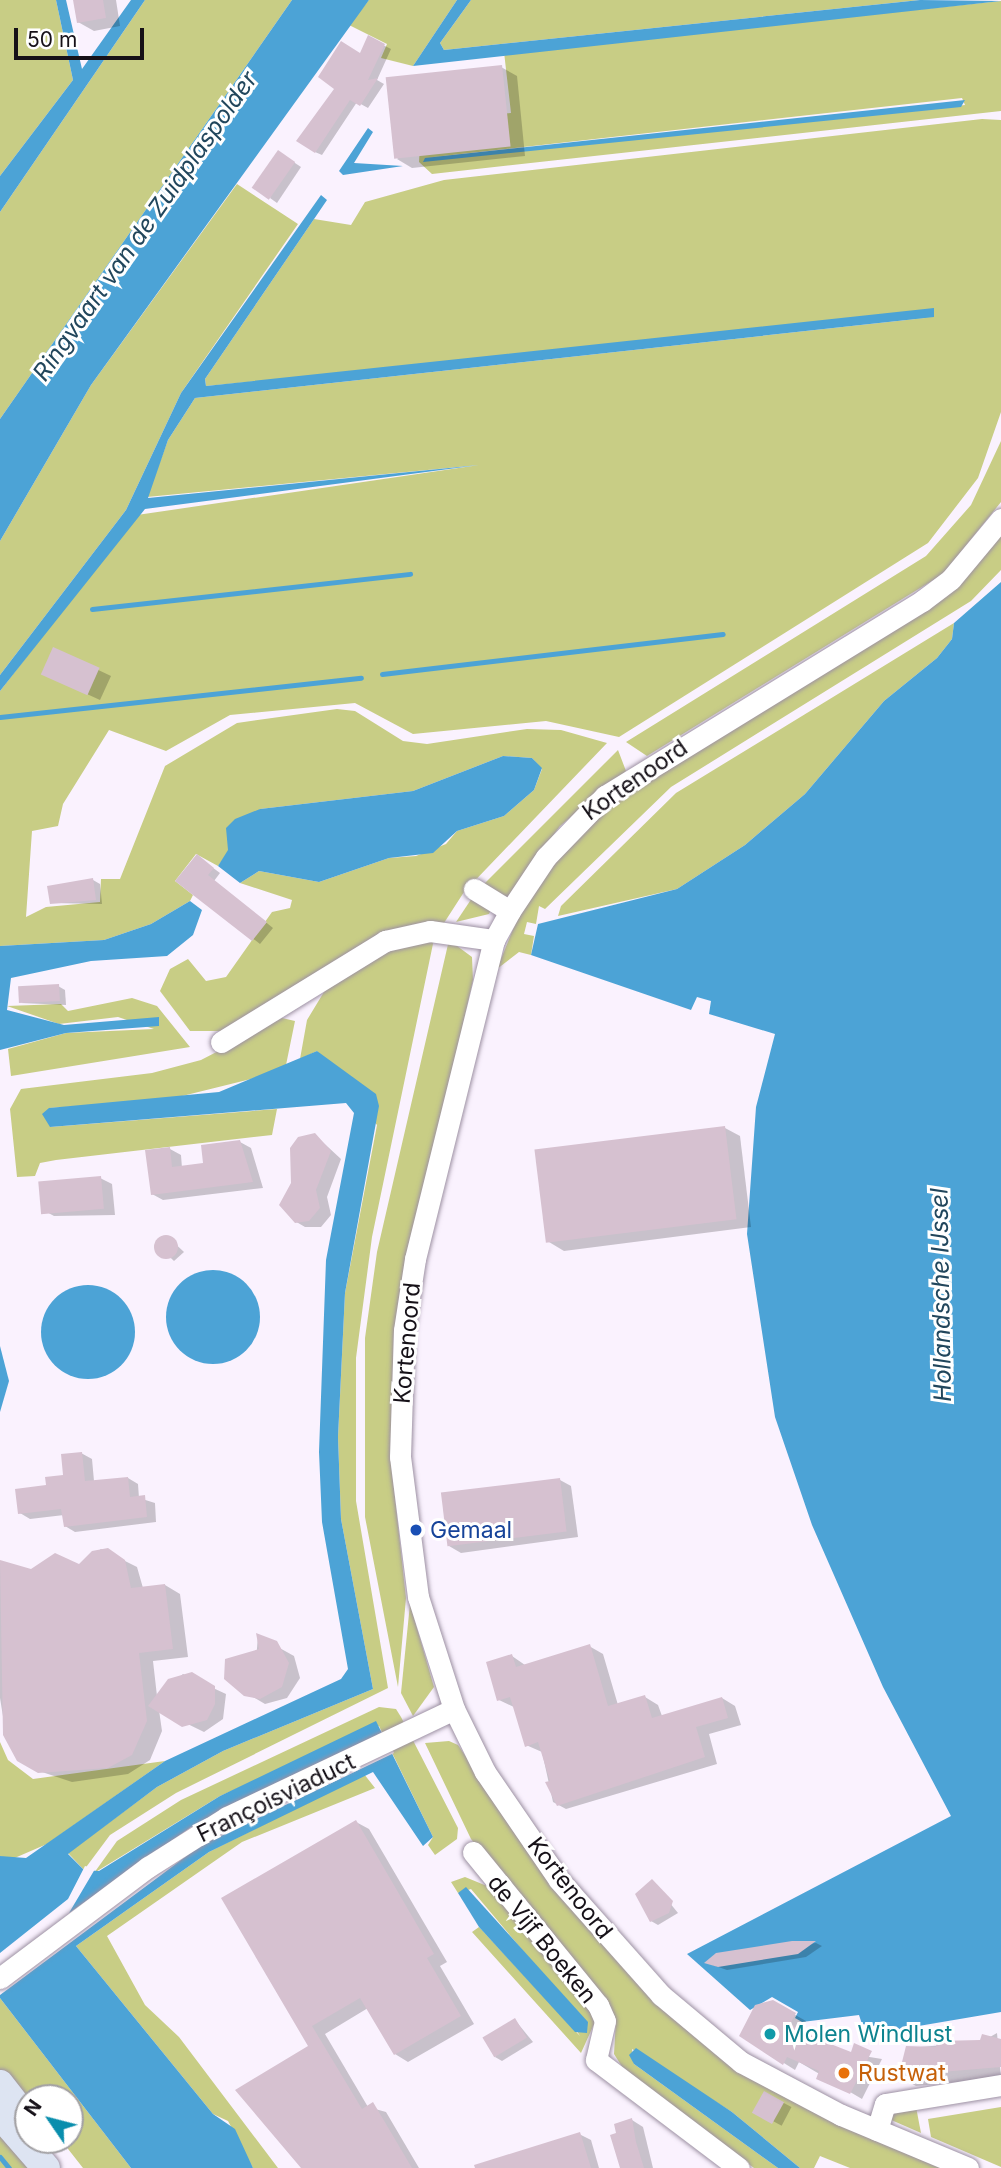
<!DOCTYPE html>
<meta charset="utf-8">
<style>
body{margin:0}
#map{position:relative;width:1001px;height:2168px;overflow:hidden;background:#faf2fe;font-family:Inter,sans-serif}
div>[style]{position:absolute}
.green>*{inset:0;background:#c8cd85}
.water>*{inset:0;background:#4ca3d6}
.round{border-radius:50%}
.pier>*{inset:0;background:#faf2fe}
.shadow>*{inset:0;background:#0003;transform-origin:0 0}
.stream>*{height:5px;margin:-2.5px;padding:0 2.5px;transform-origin:2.5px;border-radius:2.5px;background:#4ca3d6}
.building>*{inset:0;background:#d6c1d0;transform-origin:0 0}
.roads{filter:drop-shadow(0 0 2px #9d91a3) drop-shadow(0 0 2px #9d91a3)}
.minor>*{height:21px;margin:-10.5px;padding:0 10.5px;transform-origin:10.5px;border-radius:10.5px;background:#fff}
.major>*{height:28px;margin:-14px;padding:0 14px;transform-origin:14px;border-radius:14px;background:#dde4f2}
.dots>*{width:19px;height:19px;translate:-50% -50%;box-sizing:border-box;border:4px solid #fff;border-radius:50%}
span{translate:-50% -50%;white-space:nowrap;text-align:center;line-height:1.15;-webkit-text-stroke:6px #fff;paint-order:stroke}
.street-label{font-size:23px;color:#161118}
.transit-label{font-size:23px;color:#164399}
.left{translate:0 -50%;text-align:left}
.culture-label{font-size:23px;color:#0d838f}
.food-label{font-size:23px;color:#c56008}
.water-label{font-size:24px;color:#21465c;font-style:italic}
.north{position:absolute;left:14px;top:2084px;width:70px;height:70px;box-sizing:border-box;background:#fff;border:2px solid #a2a0a3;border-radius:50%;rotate:305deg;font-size:19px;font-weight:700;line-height:28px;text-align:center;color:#161118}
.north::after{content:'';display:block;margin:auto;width:24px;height:32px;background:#098ead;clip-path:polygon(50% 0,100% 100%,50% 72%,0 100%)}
.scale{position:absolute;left:14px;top:28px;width:130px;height:32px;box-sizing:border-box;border:4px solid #161118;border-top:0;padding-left:9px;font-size:21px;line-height:24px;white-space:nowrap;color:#161118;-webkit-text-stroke:5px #fff;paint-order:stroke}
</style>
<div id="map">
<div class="green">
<i style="clip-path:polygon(0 0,56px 0,73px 80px,0 176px)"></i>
<i style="clip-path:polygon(145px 0,292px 0,0 419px,0 212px)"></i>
<i style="clip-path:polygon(369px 0,457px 0,413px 66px,381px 58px,387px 44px,349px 25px)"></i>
<i style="clip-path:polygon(471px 0,920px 0,444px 50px,440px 43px)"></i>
<i style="clip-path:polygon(evenodd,1001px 1px,1001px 111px,432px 174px,419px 162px,421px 124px,511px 113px,504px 52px,1001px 1px,962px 98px,965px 105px,425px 158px,962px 98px)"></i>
<i style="clip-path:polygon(982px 119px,1001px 120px,1001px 412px,978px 478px,928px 543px,619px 737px,546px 721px,413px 734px,355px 703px,230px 715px,166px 751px,109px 730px,63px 804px,58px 826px,32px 831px,26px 917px,46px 907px,100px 902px,101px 879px,120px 879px,165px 766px,237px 723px,337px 709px,355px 711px,403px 741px,427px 744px,527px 729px,561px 730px,607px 743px,464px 892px,444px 923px,227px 1031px,190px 1031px,160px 991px,170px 969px,188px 959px,206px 981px,226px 977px,272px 912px,290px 908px,292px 900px,240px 883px,259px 871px,319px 882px,389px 858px,416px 856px,446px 844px,457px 831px,504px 816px,534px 790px,542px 769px,532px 758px,503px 756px,413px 791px,260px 809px,218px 866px,196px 854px,175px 881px,193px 895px,190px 901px,151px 924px,104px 940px,0 946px,0 691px,137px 515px,479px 465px,147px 497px,168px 440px,195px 398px,934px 317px,206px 386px,205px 379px,314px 219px,351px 225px,365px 202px,444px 180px)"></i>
<i style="clip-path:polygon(237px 184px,298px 224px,181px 393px,126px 510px,0 675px,0 541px,91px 385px)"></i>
<i style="clip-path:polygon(1001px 441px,1001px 502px,943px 574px,647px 756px,626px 742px,926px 556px,971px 505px)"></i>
<i style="clip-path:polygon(1001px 535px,1001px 570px,971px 601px,671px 787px,545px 909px,539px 906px,536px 924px,527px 922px,524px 934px,534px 936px,531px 955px,519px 952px,497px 969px,520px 912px,553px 863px,615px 800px,969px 574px)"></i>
<i style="clip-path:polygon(954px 623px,952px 639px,937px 658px,884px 701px,805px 794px,745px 845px,677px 889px,558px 916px,561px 906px,676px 793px)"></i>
<i style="clip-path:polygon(618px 750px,626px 771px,560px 826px,505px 901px,483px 885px)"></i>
<i style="clip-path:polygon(474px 895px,491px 909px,489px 914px,456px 922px)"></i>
<i style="clip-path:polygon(434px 939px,372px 1237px,356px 1358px,356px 1501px,388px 1688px,176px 1793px,110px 1835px,84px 1870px,68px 1853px,157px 1787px,223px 1751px,373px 1689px,341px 1519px,338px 1437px,345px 1293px,377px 1125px,317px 1051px,300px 1059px,307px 1020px,327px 987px,389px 948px)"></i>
<i style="clip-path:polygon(449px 940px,472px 957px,473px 980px,394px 1330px,391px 1461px,406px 1598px,398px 1687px,365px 1517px,365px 1338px,377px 1252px)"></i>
<i style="clip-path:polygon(132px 998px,157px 1006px,190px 1047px,11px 1076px,8px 1049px,66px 1033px,154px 1029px,118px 1017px,59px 1024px,7px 1006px,61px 1004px,68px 1011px)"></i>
<i style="clip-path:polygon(282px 1018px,295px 1021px,286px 1065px,263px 1076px,162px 1101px,49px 1108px,50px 1127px,277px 1109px,272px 1135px,56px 1160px,40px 1163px,35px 1176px,17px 1177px,10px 1109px,21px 1089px,152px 1073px,201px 1060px)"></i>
<i style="clip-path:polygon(410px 1604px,434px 1687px,413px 1716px,401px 1693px)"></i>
<i style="clip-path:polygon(379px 1707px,396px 1709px,401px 1717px,458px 1828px,457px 1839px,435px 1855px,428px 1845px,433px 1837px,379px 1726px,220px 1796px,94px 1873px,117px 1841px,181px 1800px)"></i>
<i style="clip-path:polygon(449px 1741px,458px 1745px,557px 1891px,661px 2005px,946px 2168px,850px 2168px,820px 2156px,814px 2168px,800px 2168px,732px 2112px,632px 2049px,634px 2064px,778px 2168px,754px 2168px,626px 2073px,614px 2054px,616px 2019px,607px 2006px,471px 1839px,425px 1743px)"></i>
<i style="clip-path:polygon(0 1742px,8px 1760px,33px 1779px,165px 1761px,47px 1844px,10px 1860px,0 1856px)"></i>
<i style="clip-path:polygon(364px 1774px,375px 1788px,242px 1842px,107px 1936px,145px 2005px,179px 2037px,278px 2168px,253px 2168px,228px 2121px,213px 2114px,76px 1946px,209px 1852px)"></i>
<i style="clip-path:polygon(465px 1877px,487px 1886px,589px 2008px,595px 2022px,581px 2053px,472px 1932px,479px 1927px,580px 2036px,530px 1959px,471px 1889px,458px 1893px,451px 1882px)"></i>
<i style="clip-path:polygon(0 1998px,131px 2168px,83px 2168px,61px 2140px,70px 2140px,70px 2098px,28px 2098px,0 2076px)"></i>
<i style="clip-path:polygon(916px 2107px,921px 2133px,889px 2119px,890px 2111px)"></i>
<i style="clip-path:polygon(1001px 2107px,1001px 2167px,931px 2137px,928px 2119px)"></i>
<i style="clip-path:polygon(0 2124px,39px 2168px,0 2168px)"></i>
</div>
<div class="water">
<i style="clip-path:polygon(56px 0,66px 0,82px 69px,131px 0,145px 0,0 212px,0 176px,73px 80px)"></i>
<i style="clip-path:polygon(292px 0,369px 0,91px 385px,0 541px,0 419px)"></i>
<i style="clip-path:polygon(457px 0,471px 0,440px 43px,444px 50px,920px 0,1001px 1px,413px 66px)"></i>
<i style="clip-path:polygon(965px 100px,961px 107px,423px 162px,425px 158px)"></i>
<i style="clip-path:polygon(368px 128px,373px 132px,354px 163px,403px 166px,343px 175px,339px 171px)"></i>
<i style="clip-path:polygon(321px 195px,327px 200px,205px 379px,206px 386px,934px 308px,934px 317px,195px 398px,168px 440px,148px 498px,479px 465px,145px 509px,0 691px,0 675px,126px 510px,181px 393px)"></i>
<i style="clip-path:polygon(1001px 582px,1001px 2012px,895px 2030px,862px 2024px,859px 2015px,802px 2022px,795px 2018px,798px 2012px,772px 1997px,750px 2010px,687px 1954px,951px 1816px,883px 1687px,812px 1525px,775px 1417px,747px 1234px,756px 1107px,775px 1034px,709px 1014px,711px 1001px,697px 997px,691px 1010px,531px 955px,538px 924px,677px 889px,745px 845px,805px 794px,884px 701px,937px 658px,952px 639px,954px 623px)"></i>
<i style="clip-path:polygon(503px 756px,532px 758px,542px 768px,534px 790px,504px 816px,457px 831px,433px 853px,389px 858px,319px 882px,259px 871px,240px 883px,218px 866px,228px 850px,226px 828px,235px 819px,260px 809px,413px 791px)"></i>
<i style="clip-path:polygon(190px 901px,202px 910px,193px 935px,167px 956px,91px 961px,11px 978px,7px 1010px,64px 1025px,159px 1017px,159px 1026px,66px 1033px,0 1050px,0 946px,104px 940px,151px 924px)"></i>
<i style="clip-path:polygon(317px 1051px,376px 1094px,379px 1106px,345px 1293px,338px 1437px,341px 1519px,373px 1689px,223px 1751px,157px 1787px,68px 1854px,84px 1870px,99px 1871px,220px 1796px,376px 1721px,433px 1837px,423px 1846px,373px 1772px,209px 1852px,76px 1946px,213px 2114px,235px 2129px,253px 2168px,131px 2168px,0 1998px,0 1856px,26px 1858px,165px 1761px,341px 1679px,348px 1669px,322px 1522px,319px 1452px,326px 1260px,354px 1113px,346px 1103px,50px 1127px,42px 1114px,49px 1108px,219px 1092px)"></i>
<i class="round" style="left:166px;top:1270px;width:94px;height:94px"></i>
<i class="round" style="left:41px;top:1285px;width:94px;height:94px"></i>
<i style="clip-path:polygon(0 1346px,9px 1381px,0 1412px)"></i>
<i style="clip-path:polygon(466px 1887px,588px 2022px,587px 2033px,575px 2032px,479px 1927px,458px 1893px)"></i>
<i style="clip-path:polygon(636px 2048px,732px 2112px,800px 2168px,778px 2168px,634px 2064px,629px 2055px)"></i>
</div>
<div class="pier">
<i style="clip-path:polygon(386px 1734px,394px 1753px,200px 1846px,0 1995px,0 1953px,68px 1899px,85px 1866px,95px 1869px,69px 1913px,191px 1827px)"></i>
</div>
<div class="shadow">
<i style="clip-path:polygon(74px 0,116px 0,120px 26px,94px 31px,78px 22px)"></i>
<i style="clip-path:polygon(369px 38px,391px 49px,377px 80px,384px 84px,368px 108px,357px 102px,322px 155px,315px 152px)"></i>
<i style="clip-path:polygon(501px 67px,517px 76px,525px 156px,412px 168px,397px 159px)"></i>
<i style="clip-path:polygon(286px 157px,301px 167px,277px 203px,270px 198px)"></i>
<i style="clip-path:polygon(54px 649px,111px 676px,100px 700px,54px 679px)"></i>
<i style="clip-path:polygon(197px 856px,220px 873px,214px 881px,273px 928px,260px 944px,178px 880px)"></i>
<i style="clip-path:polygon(93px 880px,100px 884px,102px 904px,52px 903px)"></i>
<i style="clip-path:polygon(58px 986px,65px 990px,66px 1005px,21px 1003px)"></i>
<i style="clip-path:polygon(725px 1128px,740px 1136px,751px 1227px,564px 1251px,549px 1242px)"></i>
<i style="clip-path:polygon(315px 1135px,341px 1159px,327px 1197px,331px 1215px,321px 1227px,305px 1227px,293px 1220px)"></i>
<i style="clip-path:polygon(240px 1142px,251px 1148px,263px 1188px,163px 1200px,152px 1194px,170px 1149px,181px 1155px,182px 1168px,205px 1165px)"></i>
<i style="clip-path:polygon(100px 1178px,112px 1184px,115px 1215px,54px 1216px,43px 1210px)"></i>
<i style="clip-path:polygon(168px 1237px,184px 1252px,174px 1261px,157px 1245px)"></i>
<i style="clip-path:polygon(81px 1453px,92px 1459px,94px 1481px,128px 1478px,138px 1484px,139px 1498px,155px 1503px,156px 1522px,75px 1532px,65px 1526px,64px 1515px,30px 1519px,20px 1513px,65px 1477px)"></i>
<i style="clip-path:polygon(560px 1480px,571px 1486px,578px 1537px,461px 1553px,449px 1546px)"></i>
<i style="clip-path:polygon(101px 1549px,137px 1567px,143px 1588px,165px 1585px,180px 1594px,188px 1657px,153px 1661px,157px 1696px,183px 1674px,226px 1694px,223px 1719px,204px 1732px,159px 1710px,162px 1731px,150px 1760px,128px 1774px,72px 1782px,36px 1770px,7px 1741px,0 1698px,0 1563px,31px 1571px,79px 1566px)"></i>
<i style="clip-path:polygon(258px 1636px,294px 1656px,300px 1678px,287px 1698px,265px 1704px,253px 1697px)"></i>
<i style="clip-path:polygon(589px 1646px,603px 1654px,618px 1705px,645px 1697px,658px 1705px,662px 1716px,722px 1698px,735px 1706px,741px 1725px,709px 1734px,717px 1764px,566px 1809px,553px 1802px,542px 1752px,526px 1745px,514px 1707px,499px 1700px,512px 1656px,525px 1665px)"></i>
<i style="clip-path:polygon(356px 1822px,369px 1829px,447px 1962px,440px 1966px,474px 2024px,408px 2062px,395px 2054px,368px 2008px,325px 2034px,368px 2107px,386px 2112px,419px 2168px,305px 2168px,237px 2090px,311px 2047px,224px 1899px)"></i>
<i style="clip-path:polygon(652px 1881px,678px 1913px,658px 1925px,651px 1921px)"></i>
<i style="clip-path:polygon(816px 1943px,822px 1946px,806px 1957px,727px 1970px,707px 1963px,716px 1954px)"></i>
<i style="clip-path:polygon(772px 2002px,806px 2021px,800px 2032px,851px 2054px,882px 2059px,862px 2099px,799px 2062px,795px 2070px,741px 2036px)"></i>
<i style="clip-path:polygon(515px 2020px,533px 2042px,502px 2061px,495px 2057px)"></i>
<i style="clip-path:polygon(997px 2033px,1001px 2078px,916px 2086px,900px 2077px,907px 2048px,981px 2042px)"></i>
<i style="left:765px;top:2093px;width:30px;height:21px;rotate:28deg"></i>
<i style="clip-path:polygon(632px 2120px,643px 2127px,653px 2168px,622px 2168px)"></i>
<i style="clip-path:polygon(579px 2134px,591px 2140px,599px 2168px,485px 2168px)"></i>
</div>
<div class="stream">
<i style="left:92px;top:609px;width:320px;rotate:-6.3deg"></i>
<i style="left:382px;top:674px;width:343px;rotate:-6.7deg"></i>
<i style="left:0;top:717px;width:363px;rotate:-6.2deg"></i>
<i style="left:0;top:2157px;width:14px;rotate:51deg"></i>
</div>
<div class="building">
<i style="clip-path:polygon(73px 0,103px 0,106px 18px,77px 23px)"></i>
<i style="clip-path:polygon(368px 35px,385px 44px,368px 80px,378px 78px,360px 106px,350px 100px,315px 153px,296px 141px,334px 89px,318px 77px,341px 41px,360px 53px)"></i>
<i style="left:502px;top:65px;width:82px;height:117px;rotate:84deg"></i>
<i style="left:278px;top:150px;width:21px;height:46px;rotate:35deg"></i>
<i style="left:53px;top:647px;width:51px;height:30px;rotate:24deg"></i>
<i style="clip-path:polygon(197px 854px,214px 868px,208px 875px,267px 922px,252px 941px,175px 881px)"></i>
<i style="clip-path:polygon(93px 878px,96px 900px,50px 904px,47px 886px)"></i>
<i style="left:59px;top:984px;width:17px;height:41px;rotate:87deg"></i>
<i style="left:725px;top:1126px;width:94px;height:192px;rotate:83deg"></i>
<i style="clip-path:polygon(315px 1133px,331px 1151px,316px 1190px,320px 1208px,309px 1221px,295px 1223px,279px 1205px,291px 1183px,290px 1148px,298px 1137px)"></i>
<i style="clip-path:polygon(240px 1140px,253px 1182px,151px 1195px,145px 1150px,170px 1147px,172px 1167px,203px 1163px,201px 1145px)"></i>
<i style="left:101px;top:1176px;width:33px;height:63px;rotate:85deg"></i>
<i class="round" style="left:154px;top:1235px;width:24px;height:24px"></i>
<i style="clip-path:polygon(82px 1452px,85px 1481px,128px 1477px,130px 1497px,145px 1495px,147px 1517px,64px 1527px,61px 1509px,18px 1514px,15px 1489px,46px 1485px,45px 1477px,63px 1475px,61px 1454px)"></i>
<i style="left:560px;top:1478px;width:54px;height:120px;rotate:83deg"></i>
<i style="clip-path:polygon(108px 1548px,125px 1560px,131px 1588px,165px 1584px,173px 1649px,139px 1653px,147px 1721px,132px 1755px,108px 1768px,38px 1773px,17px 1761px,3px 1735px,0 1560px,31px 1569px,55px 1553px,79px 1564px,92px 1551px)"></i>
<i style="clip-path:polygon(256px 1633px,277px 1641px,289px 1663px,282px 1687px,260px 1699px,244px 1696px,224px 1679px,225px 1659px,259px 1649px)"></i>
<i style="clip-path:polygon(590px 1644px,608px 1706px,645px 1695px,652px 1718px,722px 1697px,728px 1718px,696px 1727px,705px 1757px,557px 1806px,545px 1782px,550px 1781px,538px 1742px,525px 1747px,510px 1697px,497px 1701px,486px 1662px,512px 1654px,516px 1667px)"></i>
<i style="clip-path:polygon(192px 1672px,215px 1686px,215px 1704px,207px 1720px,182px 1727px,148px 1706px,168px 1679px)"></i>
<i style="clip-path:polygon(356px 1820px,434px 1954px,427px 1958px,461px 2016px,394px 2055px,360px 1998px,312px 2026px,362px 2109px,373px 2102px,412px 2168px,301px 2168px,235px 2090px,308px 2046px,221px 1898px)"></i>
<i style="clip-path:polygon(652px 1879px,673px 1901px,669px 1913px,650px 1922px,635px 1894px)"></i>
<i style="clip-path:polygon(792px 1941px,816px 1941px,798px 1954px,718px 1967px,704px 1963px,716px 1953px)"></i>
<i style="clip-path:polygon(773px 2000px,796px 2013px,790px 2024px,818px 2039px,851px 2052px,854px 2043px,872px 2051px,850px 2094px,816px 2079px,819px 2071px,787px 2057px,783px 2065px,739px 2036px,755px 2005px)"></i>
<i style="left:515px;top:2018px;width:23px;height:38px;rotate:59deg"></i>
<i style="clip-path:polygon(982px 2034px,1001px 2039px,1001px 2067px,929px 2073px,928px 2080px,914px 2076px,913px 2082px,898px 2078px,906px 2046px,936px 2047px,937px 2041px,980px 2040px)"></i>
<i style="left:764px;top:2091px;width:23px;height:25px;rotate:29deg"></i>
<i style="clip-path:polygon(632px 2118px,636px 2142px,644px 2168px,620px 2168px,610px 2135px,616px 2133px,614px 2124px)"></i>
<i style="clip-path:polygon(580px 2132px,591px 2168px,475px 2168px,474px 2165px)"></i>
</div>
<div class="roads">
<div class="minor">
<i style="left:474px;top:889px;width:42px;rotate:31.4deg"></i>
<i style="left:221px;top:1042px;width:193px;rotate:-31.6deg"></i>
<i style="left:385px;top:941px;width:46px;rotate:-12.5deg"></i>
<i style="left:430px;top:931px;width:65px;rotate:8deg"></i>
<i style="left:473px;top:1852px;width:198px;rotate:50.8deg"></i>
<i style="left:598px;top:2005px;width:17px;rotate:66deg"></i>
<i style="left:605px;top:2021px;width:40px;rotate:103deg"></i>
<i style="left:596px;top:2060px;width:179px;rotate:37.1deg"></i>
<i style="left:0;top:1978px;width:185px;rotate:-36.9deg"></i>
<i style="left:148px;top:1867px;width:93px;rotate:-32.3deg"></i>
<i style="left:227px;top:1817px;width:251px;rotate:-25.4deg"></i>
<i style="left:877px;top:2130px;width:27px;rotate:-73deg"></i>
<i style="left:885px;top:2104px;width:118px;rotate:-9.3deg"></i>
<i style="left:968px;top:2168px;width:138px;rotate:-157.3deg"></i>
<i style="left:841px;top:2115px;width:113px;rotate:-152.1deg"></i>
<i style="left:741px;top:2062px;width:104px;rotate:-140.1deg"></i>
<i style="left:661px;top:1995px;width:154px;rotate:-131.6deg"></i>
<i style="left:559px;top:1880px;width:131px;rotate:-124.4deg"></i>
<i style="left:485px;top:1772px;width:70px;rotate:-116.2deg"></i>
<i style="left:454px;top:1709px;width:118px;rotate:-107.8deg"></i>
<i style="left:418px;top:1597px;width:141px;rotate:-97.3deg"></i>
<i style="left:400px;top:1457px;width:127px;rotate:-88.2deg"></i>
<i style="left:404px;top:1330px;width:72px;rotate:-81.2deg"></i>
<i style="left:415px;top:1259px;width:329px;rotate:-76.1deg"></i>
<i style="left:494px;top:940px;width:33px;rotate:-61deg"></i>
<i style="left:510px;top:911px;width:65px;rotate:-56.3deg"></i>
<i style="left:546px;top:857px;width:85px;rotate:-46deg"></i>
<i style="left:605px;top:796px;width:372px;rotate:-31.6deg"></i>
<i style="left:922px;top:601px;width:36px;rotate:-37deg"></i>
<i style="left:951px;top:579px;width:78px;rotate:-50.2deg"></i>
</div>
<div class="major">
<i style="left:0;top:2084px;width:46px;rotate:52.1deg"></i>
<i style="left:0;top:2115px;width:70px;rotate:49deg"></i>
</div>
</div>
<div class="dots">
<i style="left:416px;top:1530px;background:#1a4fb4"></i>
<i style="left:770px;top:2034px;background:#0f9aa8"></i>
<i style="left:844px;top:2073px;background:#e8710a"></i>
</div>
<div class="street-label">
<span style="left:635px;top:780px;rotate:-35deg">Kortenoord</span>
<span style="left:407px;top:1343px;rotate:-85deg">Kortenoord</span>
<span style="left:276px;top:1798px;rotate:-26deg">Françoisviaduct</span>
<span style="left:570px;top:1888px;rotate:52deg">Kortenoord</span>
<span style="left:542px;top:1939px;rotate:51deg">de Vijf Boeken</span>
</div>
<div class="transit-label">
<span class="left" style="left:430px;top:1530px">Gemaal</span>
</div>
<div class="culture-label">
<span class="left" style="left:784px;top:2034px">Molen Windlust</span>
</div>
<div class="food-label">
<span class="left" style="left:858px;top:2073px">Rustwat</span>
</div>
<div class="water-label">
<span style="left:145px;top:226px;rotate:-55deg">Ringvaart van de Zuidplaspolder</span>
<span style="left:941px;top:1295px;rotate:-91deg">Hollandsche IJssel</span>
</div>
<div class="north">N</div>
<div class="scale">50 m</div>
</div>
